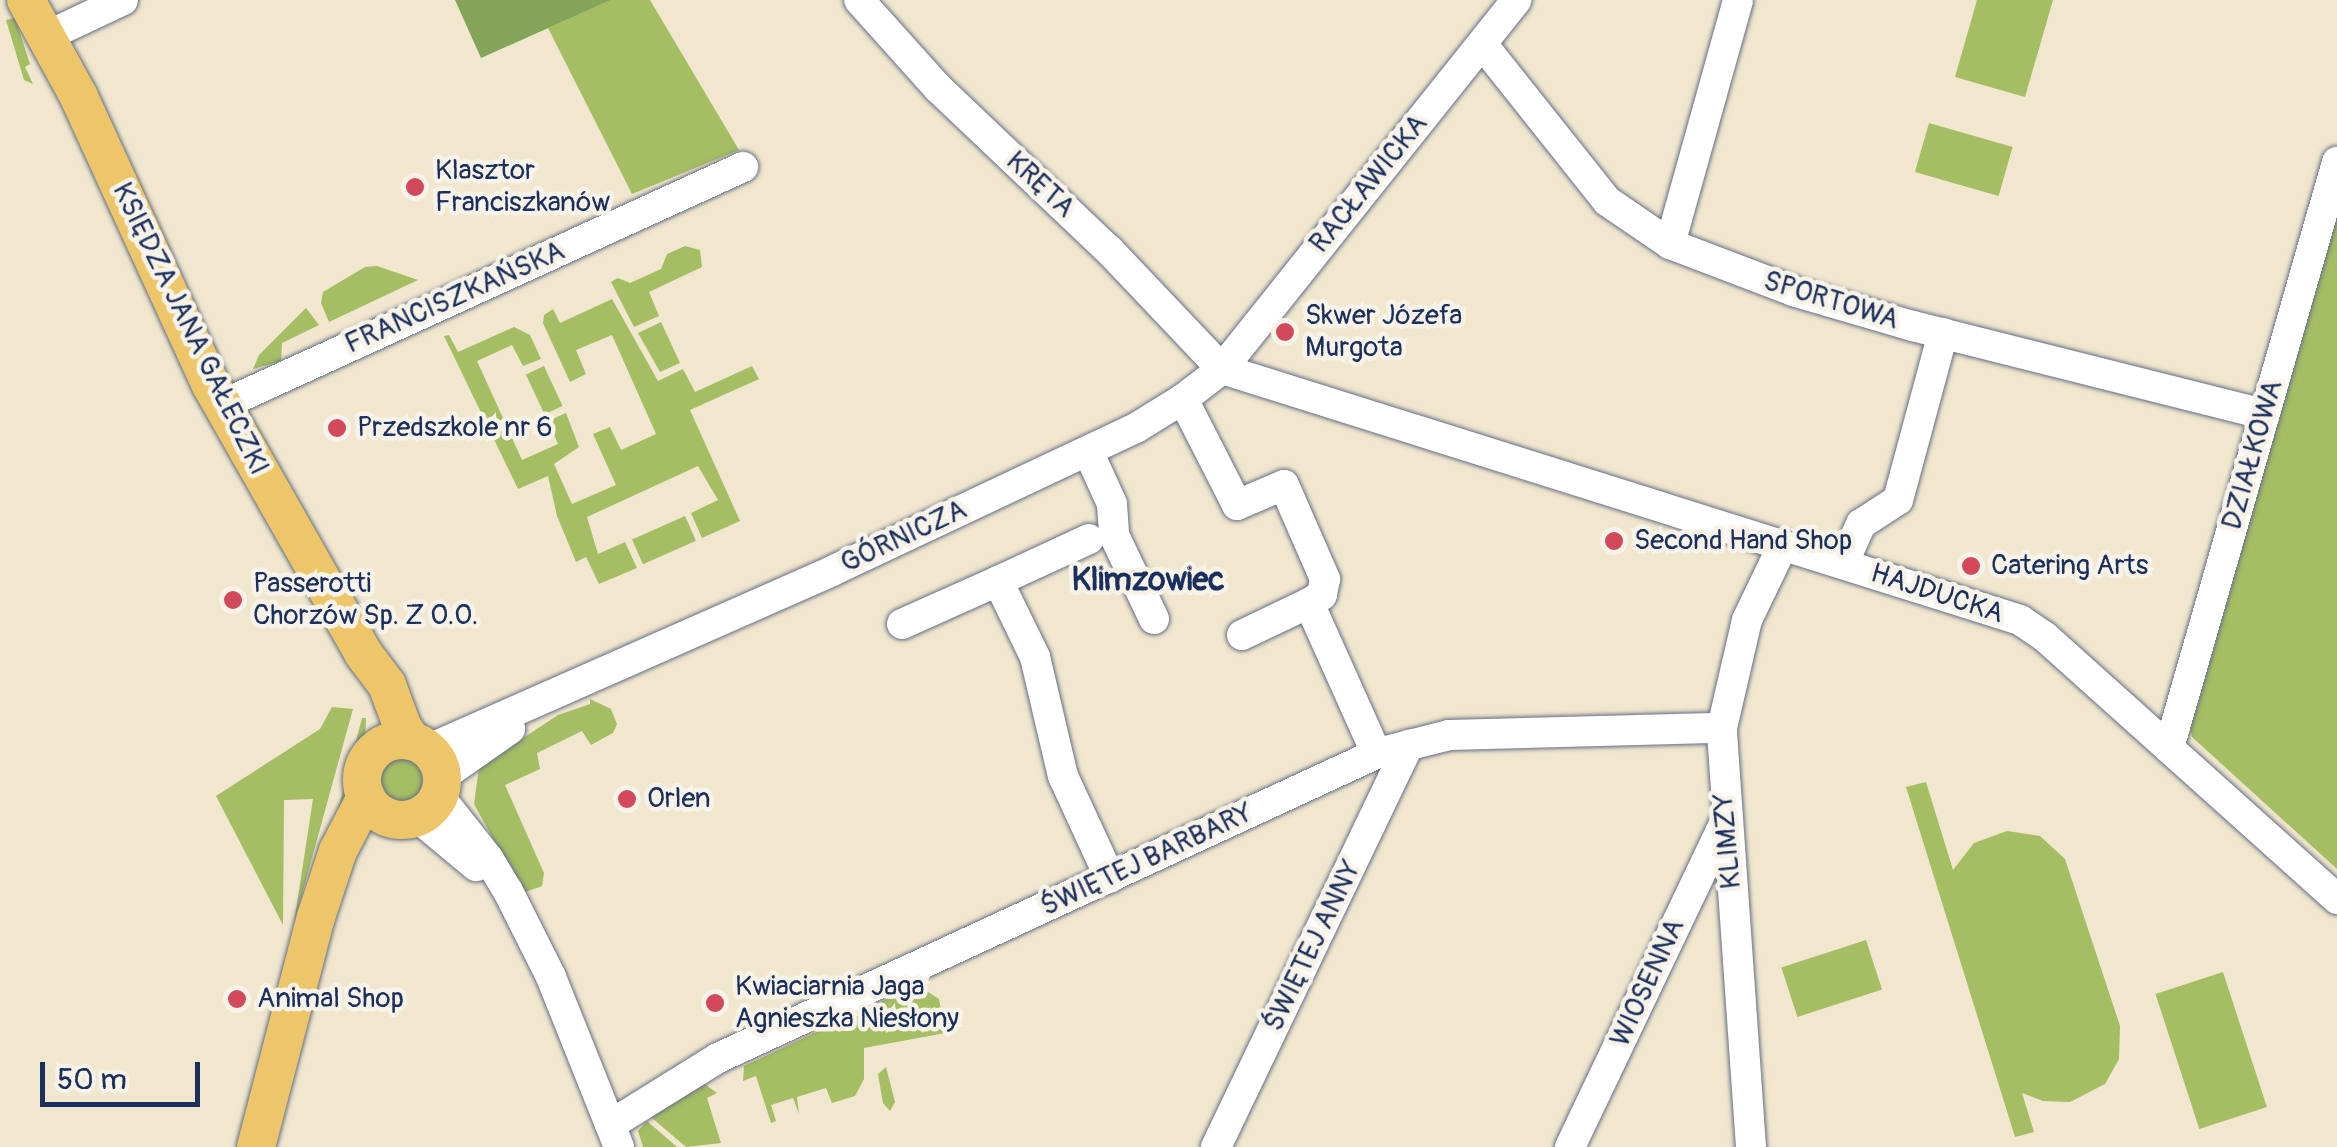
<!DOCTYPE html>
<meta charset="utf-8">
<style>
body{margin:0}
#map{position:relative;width:2337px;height:1147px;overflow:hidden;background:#f1e7ce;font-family:Pangolin,sans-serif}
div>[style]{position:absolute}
.green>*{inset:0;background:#a5bd63;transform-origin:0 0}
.round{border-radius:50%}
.forest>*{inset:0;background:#84a459}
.roads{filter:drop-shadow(0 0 2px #666f85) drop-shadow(0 0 2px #666f85)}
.minor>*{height:30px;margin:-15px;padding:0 15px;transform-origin:15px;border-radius:15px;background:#fff}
.major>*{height:38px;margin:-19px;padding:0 19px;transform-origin:19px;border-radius:19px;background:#ecc669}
.major>.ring{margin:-19px;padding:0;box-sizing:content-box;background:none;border:38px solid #ecc669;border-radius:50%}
.dots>*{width:28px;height:28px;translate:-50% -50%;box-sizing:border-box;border:5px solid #f7f3e8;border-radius:50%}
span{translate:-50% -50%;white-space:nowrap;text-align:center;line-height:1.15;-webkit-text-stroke:9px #f7f3e8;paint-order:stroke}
.poi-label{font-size:28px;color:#1b2f5e}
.left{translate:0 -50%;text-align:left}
.street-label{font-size:28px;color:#1b2f5e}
.quarter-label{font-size:32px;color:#1b2f5e;font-weight:700}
.scale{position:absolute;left:40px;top:1062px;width:160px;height:45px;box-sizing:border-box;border:5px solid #1b2f5e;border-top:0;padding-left:12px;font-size:30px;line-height:35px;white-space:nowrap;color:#1b2f5e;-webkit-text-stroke:8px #f7f3e8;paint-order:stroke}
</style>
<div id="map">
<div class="green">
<i style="clip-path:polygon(611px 0,650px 0,739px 150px,632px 194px,548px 28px)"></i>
<i style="clip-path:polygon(1977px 0,2053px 0,2025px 97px,1955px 77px)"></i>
<i style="clip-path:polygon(15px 18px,30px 64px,25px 67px,33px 84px,24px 80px,6px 20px)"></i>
<i style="left:1929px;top:123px;width:87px;height:51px;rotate:16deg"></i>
<i style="clip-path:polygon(2337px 216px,2337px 869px,2192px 737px,2190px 729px)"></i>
<i style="clip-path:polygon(685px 246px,700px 250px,702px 267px,649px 292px,659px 316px,634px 327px,611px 282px,618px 278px,630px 283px,661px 269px,667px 254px)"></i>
<i style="clip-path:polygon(377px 266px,418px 280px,329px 322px,321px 303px,323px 292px,365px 267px)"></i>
<i style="clip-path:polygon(612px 299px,658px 381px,683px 369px,695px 392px,752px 366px,759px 379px,690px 410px,740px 521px,702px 538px,691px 513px,718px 500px,698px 466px,587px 517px,598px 554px,625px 542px,637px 568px,599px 584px,586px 557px,576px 562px,557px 516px,548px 476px,518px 489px,444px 336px,449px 335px,458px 352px,514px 327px,530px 335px,541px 359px,523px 366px,512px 345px,477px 361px,522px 460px,558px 444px,548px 421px,566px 413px,579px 447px,554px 464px,572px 504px,616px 485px,593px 434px,610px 427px,621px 450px,656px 434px,612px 335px,576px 350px,586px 374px,570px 382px,543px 323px,544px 315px,553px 309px,560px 323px)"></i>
<i style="clip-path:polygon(306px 308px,319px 325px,282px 343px,281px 361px,253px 369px,259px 355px)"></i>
<i style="clip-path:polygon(661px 322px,680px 363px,660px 372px,638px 333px)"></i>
<i style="left:544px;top:366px;width:44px;height:20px;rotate:65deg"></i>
<i style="left:685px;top:516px;width:27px;height:58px;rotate:66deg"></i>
<i style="clip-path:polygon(590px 699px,611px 709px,617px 724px,613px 733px,591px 745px,582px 731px,537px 753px,540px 769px,505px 785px,544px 873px,542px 886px,523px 893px,474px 804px,479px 767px,558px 715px,590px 704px)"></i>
<i style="clip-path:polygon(332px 707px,353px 709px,294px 923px,313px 799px,284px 800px,283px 925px,216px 796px,320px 729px)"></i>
<i style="clip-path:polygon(362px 718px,366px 718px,365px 742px,352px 770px,352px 787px,334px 825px)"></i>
<i class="round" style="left:381px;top:758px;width:44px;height:44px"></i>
<i style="clip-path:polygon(1926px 782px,1953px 870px,1974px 843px,2007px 831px,2040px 836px,2065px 859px,2120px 1026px,2119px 1059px,2105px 1084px,2070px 1102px,2043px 1101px,2022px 1093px,2034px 1132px,2015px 1137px,1906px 787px)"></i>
<i style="left:1866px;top:940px;width:52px;height:89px;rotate:72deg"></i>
<i style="left:2223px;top:972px;width:142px;height:71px;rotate:72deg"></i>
<i style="clip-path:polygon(917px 985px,939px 999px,945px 1033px,864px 1048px,864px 1079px,855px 1096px,832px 1103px,826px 1088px,797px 1097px,799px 1114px,793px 1098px,771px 1105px,776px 1121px,771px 1123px,756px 1076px,743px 1081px,744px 1066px)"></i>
<i style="clip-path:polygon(886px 1067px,895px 1102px,890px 1111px,883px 1103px,878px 1074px)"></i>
<i style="clip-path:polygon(703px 1083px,717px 1093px,707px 1098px,721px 1143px,686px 1147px,651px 1117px)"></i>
<i style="clip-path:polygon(647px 1121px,677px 1147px,643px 1147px,638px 1131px)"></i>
</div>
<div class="forest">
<i style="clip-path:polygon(455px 0,611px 0,481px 58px)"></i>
</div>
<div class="roads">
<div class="minor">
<i style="left:859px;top:0;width:118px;rotate:48.1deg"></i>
<i style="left:938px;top:88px;width:236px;rotate:43.5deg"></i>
<i style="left:1109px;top:250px;width:164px;rotate:46.5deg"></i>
<i style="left:47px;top:36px;width:84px;rotate:-25.3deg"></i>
<i style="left:1483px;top:45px;width:199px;rotate:51.5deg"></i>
<i style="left:1607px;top:201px;width:76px;rotate:34.3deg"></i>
<i style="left:1670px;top:244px;width:132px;rotate:20.9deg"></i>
<i style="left:1793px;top:291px;width:125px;rotate:16.3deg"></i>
<i style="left:1913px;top:326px;width:362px;rotate:14.1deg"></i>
<i style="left:1670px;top:244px;width:253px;rotate:-74.4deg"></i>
<i style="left:1222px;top:369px;width:837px;rotate:17.46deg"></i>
<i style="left:2020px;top:620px;width:29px;rotate:34deg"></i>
<i style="left:2044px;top:636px;width:394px;rotate:41.9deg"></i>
<i style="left:1183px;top:399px;width:119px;rotate:63deg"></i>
<i style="left:1237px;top:505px;width:51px;rotate:-23.1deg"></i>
<i style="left:1284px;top:485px;width:103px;rotate:66.4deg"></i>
<i style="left:1325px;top:579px;width:16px;rotate:101deg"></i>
<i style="left:1322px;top:595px;width:15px;rotate:148deg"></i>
<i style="left:222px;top:405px;width:573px;rotate:-24.55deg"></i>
<i style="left:1088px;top:451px;width:58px;rotate:65.6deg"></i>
<i style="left:1112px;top:504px;width:31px;rotate:86deg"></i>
<i style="left:1114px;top:535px;width:93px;rotate:64.5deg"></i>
<i style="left:1843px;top:564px;width:44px;rotate:-65.8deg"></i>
<i style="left:1861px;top:524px;width:44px;rotate:-33deg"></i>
<i style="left:1898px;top:500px;width:173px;rotate:-74.9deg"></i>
<i style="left:998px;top:581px;width:100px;rotate:-24.8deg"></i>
<i style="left:902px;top:624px;width:105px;rotate:-24.1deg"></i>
<i style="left:998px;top:581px;width:85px;rotate:64deg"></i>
<i style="left:1035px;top:657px;width:122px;rotate:76.8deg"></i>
<i style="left:1063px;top:776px;width:112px;rotate:65.3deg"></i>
<i style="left:1242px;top:635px;width:74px;rotate:-25.5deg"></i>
<i style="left:1309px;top:603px;width:164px;rotate:65.9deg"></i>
<i style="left:2169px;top:748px;width:610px;rotate:-74deg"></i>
<i style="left:429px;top:749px;width:441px;rotate:-23.8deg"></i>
<i style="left:832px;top:571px;width:336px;rotate:-25.2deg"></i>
<i style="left:1136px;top:428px;width:55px;rotate:-31.7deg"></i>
<i style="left:1183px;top:399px;width:49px;rotate:-37.6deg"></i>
<i style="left:1222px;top:369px;width:472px;rotate:-51.4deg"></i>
<i style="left:443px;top:776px;width:82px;rotate:-35deg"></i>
<i style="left:439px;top:796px;width:79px;rotate:51.7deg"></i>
<i style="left:488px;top:858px;width:39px;rotate:59deg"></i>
<i style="left:508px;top:891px;width:96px;rotate:63.4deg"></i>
<i style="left:551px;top:977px;width:183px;rotate:68.2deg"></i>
<i style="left:417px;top:817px;width:77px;rotate:39.7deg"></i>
<i style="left:610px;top:1125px;width:127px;rotate:-31.8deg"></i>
<i style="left:718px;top:1058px;width:727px;rotate:-24.8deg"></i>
<i style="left:1378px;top:753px;width:73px;rotate:-14.2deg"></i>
<i style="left:1449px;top:735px;width:273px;rotate:-1.5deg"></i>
<i style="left:1216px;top:1147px;width:446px;rotate:-64.4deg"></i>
<i style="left:1570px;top:1147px;width:360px;rotate:-64.5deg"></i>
<i style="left:1751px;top:1147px;width:420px;rotate:-94deg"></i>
<i style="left:1722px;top:728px;width:111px;rotate:-77deg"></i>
<i style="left:1747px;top:620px;width:83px;rotate:-64.4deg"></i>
</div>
<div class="major">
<i style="left:26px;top:0;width:111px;rotate:61.3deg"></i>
<i style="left:79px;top:97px;width:317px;rotate:65.4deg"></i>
<i style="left:211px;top:385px;width:308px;rotate:60.4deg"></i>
<i style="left:363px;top:653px;width:40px;rotate:53deg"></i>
<i style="left:387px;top:685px;width:46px;rotate:69.6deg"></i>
<i style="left:403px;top:728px;width:16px;rotate:55deg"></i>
<i class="ring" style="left:362px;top:740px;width:42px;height:42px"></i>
<i style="left:256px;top:1147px;width:238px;rotate:-75.4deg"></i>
<i style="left:316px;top:917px;width:70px;rotate:-71.6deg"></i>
<i style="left:338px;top:851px;width:61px;rotate:-62.6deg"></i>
</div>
</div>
<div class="dots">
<i style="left:415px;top:187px;background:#d1495b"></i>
<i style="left:1285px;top:332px;background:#d1495b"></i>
<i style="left:337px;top:428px;background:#d1495b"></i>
<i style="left:1614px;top:541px;background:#d1495b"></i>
<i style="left:1971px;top:566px;background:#d1495b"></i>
<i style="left:233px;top:600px;background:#d1495b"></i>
<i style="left:627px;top:799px;background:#d1495b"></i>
<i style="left:237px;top:999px;background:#d1495b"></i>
<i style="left:715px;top:1003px;background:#d1495b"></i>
</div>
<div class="poi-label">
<span class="left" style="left:435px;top:187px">Klasztor<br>Franciszkanów</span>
<span class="left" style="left:1305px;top:332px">Skwer Józefa<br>Murgota</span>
<span class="left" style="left:357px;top:428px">Przedszkole nr 6</span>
<span class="left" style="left:1634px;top:541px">Second Hand Shop</span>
<span class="left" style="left:1991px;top:566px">Catering Arts</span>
<span class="left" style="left:253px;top:600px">Passerotti<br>Chorzów Sp. Z O.O.</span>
<span class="left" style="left:647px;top:799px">Orlen</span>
<span class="left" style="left:735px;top:1003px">Kwiaciarnia Jaga<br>Agnieszka Niesłony</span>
<span class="left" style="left:257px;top:999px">Animal Shop</span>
</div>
<div class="street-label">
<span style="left:1369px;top:184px;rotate:-51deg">RACŁAWICKA</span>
<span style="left:1040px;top:185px;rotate:43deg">KRĘTA</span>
<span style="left:455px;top:298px;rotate:-24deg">FRANCISZKAŃSKA</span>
<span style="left:1831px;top:301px;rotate:17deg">SPORTOWA</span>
<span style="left:190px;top:329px;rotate:64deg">KSIĘDZA JANA GAŁECZKI</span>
<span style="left:2253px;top:455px;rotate:-74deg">DZIAŁKOWA</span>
<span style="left:904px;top:537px;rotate:-25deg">GÓRNICZA</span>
<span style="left:1937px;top:594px;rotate:18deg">HAJDUCKA</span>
<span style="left:1728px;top:841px;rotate:-95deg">KLIMZY</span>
<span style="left:1147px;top:860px;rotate:-25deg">ŚWIĘTEJ BARBARY</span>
<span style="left:1313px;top:946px;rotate:-64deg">ŚWIĘTEJ ANNY</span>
<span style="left:1648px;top:983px;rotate:-65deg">WIOSENNA</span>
</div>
<div class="quarter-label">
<span style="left:1148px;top:580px">Klimzowiec</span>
</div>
<div class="scale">50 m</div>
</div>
